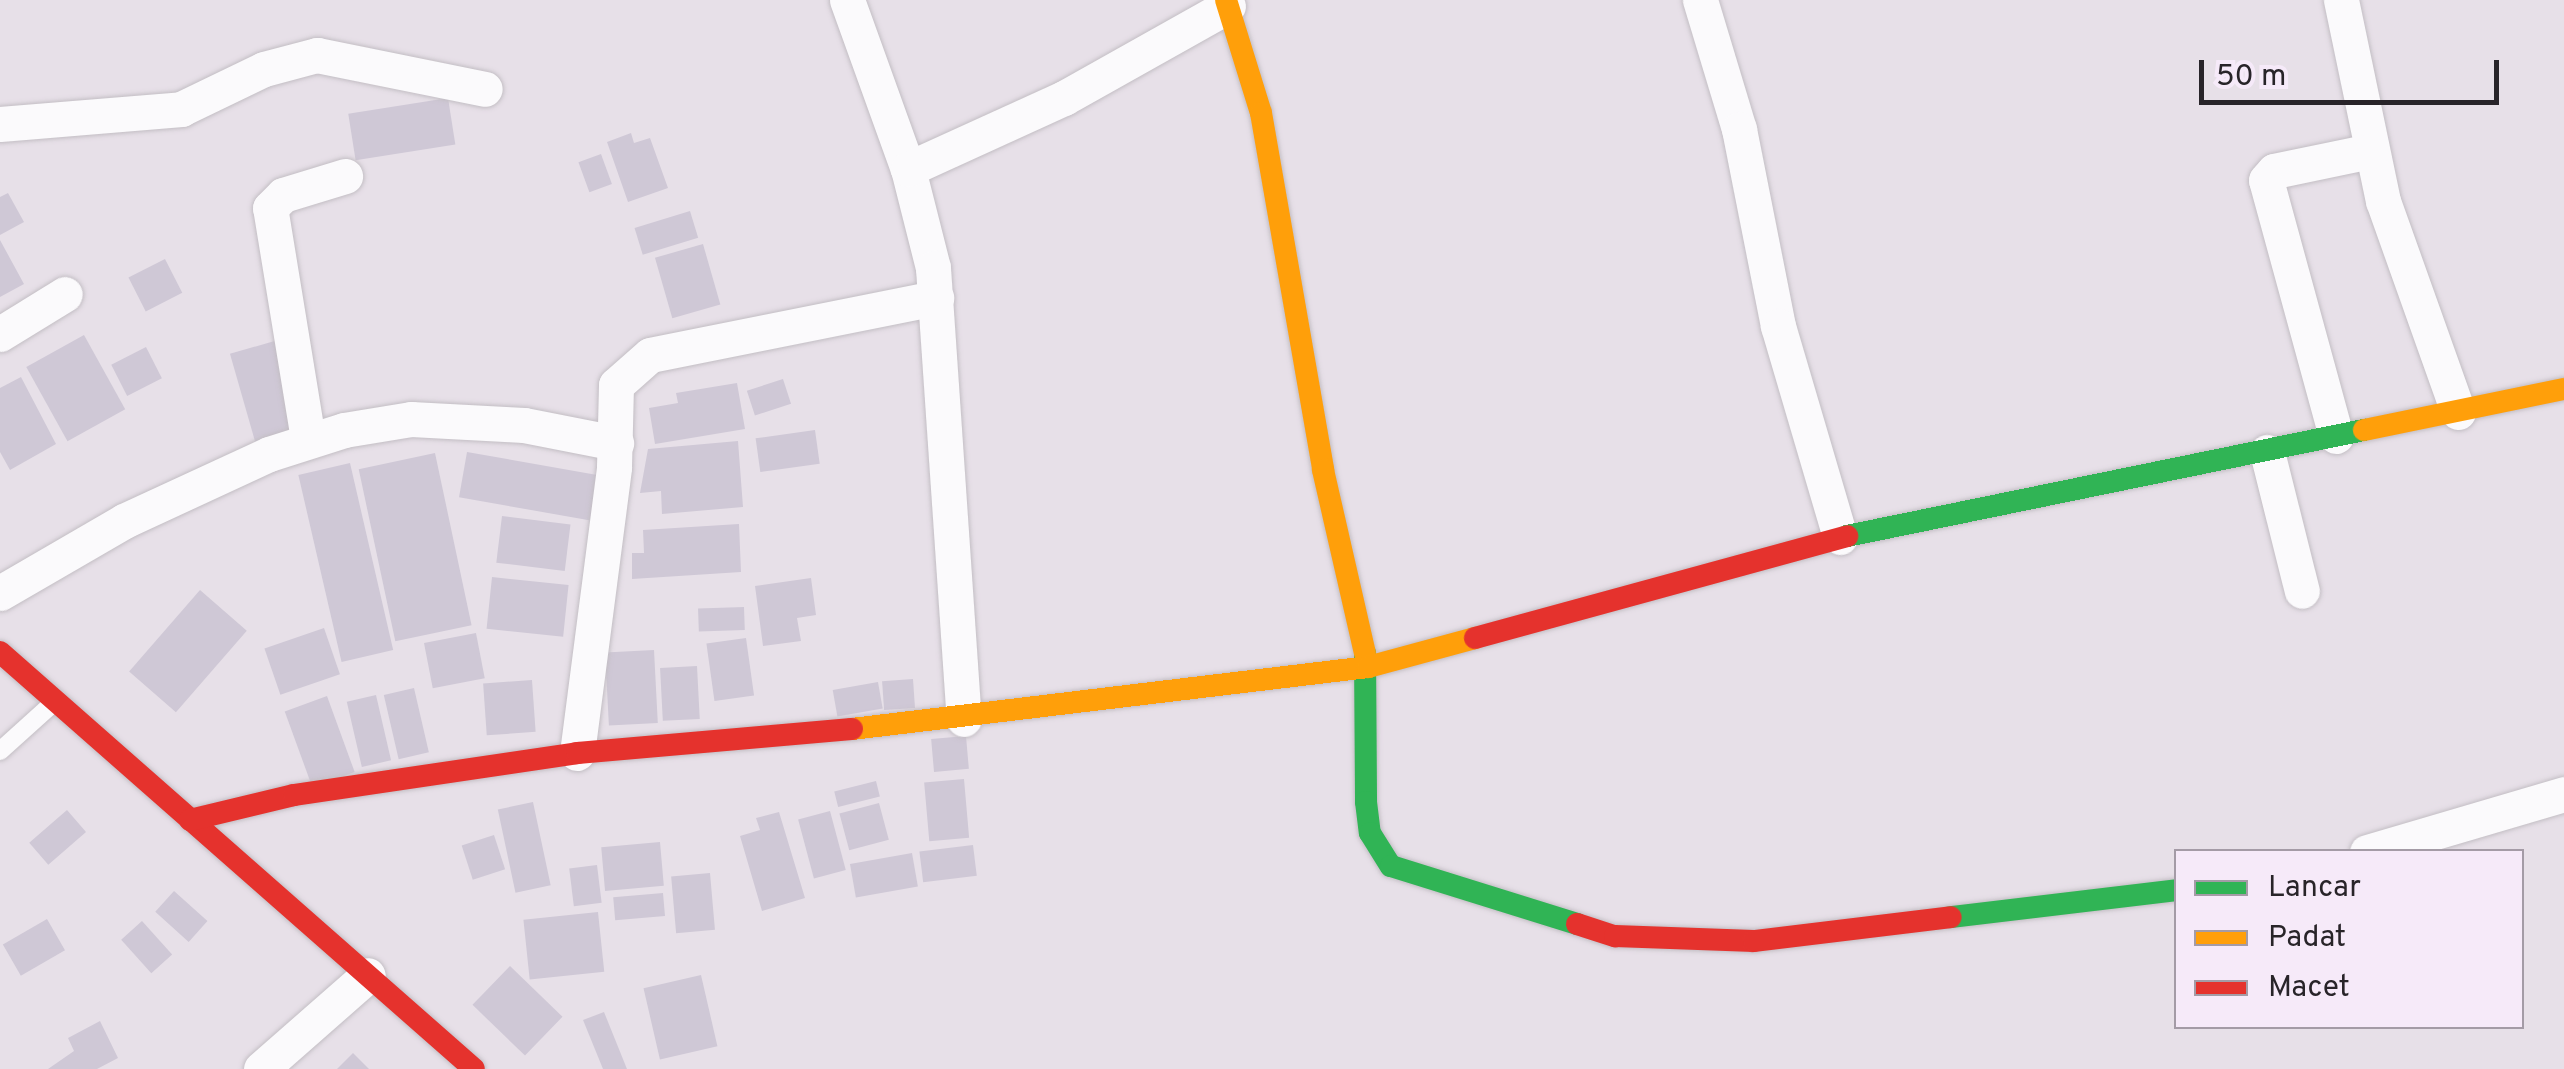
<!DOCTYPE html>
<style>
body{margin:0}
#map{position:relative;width:2564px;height:1069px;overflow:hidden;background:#e7e0e8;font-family:Overpass,sans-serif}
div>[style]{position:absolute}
.building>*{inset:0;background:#cfc8d6;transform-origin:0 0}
.roads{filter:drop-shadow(0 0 2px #c3bec4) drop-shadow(0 0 2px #c3bec4)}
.lane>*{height:18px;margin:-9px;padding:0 9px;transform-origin:9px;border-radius:9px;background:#fbfafc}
.street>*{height:35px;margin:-17.5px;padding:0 17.5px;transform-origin:17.5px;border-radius:17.5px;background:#fbfafc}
.fast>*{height:22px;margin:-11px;padding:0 11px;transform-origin:11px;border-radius:11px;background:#30b455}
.slow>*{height:22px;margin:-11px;padding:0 11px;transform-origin:11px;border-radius:11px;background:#ff9f0a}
.jam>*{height:22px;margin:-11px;padding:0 11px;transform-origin:11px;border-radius:11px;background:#e5322d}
span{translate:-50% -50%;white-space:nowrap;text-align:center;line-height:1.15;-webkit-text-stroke:10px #f6eaf9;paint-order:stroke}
.legend{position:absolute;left:2174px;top:849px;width:350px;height:180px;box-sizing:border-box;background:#f6eaf9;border:2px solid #a49ba6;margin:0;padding:12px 18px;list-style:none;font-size:30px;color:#282429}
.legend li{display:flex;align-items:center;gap:20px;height:50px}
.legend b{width:50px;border:2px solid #a49ba6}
.scale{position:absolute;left:2199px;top:60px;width:300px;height:45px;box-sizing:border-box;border:5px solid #282429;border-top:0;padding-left:12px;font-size:30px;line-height:35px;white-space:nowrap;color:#282429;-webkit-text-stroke:8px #f6eaf9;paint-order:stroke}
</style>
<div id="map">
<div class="building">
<i style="left:448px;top:98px;width:47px;height:101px;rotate:81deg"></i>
<i style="clip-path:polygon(631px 133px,634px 143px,650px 138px,668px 188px,628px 202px,607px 142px)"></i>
<i style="left:601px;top:154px;width:32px;height:24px;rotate:70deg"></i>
<i style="clip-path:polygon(8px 193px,24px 222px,0 235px,0 197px)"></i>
<i style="left:690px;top:211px;width:28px;height:58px;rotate:73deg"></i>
<i style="clip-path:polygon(0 240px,24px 284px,0 297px)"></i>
<i style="left:703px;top:244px;width:63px;height:50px;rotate:74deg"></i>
<i style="left:165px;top:259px;width:38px;height:41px;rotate:63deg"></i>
<i style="left:84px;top:335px;width:85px;height:66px;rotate:61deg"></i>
<i style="left:278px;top:340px;width:99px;height:50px;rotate:74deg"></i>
<i style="left:146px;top:347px;width:35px;height:39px;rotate:63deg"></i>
<i style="clip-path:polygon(21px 377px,56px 444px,10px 470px,0 452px,0 388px)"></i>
<i style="left:783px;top:379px;width:26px;height:38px;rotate:72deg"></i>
<i style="clip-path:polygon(737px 383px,745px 429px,655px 444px,649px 408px,678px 403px,676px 393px)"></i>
<i style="left:815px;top:430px;width:34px;height:60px;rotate:82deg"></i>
<i style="clip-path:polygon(738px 441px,743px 507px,662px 514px,661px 491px,640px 493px,648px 449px)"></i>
<i style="left:467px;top:452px;width:135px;height:46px;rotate:10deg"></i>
<i style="left:435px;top:453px;width:176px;height:78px;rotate:78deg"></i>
<i style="left:350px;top:463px;width:192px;height:53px;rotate:77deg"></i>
<i style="left:502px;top:516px;width:69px;height:47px;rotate:7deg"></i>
<i style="clip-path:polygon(739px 524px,741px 572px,632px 579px,632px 553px,644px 553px,643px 530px)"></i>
<i style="left:492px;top:577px;width:77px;height:52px;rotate:6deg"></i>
<i style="clip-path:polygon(811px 578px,816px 615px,797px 618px,801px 641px,763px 646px,755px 586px)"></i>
<i style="left:200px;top:590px;width:62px;height:108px;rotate:41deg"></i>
<i style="left:744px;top:607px;width:23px;height:46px;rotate:88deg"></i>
<i style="left:324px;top:628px;width:49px;height:63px;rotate:71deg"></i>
<i style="left:476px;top:633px;width:46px;height:53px;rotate:79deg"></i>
<i style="left:746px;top:638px;width:58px;height:40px;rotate:82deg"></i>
<i style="left:654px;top:650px;width:73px;height:49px;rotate:87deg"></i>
<i style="left:697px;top:666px;width:53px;height:37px;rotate:87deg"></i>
<i style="left:913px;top:679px;width:29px;height:31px;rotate:86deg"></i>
<i style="left:532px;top:680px;width:52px;height:49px;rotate:86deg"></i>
<i style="left:878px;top:682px;width:27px;height:46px;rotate:80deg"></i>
<i style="left:414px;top:688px;width:66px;height:31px;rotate:77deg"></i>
<i style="left:376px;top:695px;width:67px;height:30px;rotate:77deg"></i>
<i style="left:327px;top:696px;width:81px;height:45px;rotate:70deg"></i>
<i style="left:966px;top:736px;width:33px;height:35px;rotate:85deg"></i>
<i style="left:964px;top:779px;width:59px;height:40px;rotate:85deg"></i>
<i style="left:876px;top:781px;width:16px;height:43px;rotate:76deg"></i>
<i style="left:533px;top:802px;width:85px;height:36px;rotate:78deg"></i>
<i style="left:879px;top:803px;width:38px;height:41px;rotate:75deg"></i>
<i style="left:67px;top:810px;width:29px;height:50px;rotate:49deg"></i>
<i style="left:830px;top:811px;width:61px;height:33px;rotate:75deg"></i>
<i style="clip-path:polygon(779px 812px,805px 898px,762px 911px,740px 836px,760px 830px,756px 818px)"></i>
<i style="left:494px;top:835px;width:36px;height:34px;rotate:72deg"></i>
<i style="left:660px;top:842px;width:44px;height:59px;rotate:85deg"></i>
<i style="left:973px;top:845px;width:31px;height:54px;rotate:83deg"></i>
<i style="left:912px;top:853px;width:34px;height:63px;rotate:80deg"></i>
<i style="left:597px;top:865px;width:38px;height:28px;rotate:83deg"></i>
<i style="left:710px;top:873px;width:57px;height:39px;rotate:85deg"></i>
<i style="left:174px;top:891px;width:45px;height:28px;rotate:42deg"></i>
<i style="left:663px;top:893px;width:23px;height:50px;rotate:85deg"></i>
<i style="left:598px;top:912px;width:60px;height:75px;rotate:84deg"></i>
<i style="left:47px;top:919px;width:36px;height:51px;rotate:60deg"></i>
<i style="left:142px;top:921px;width:45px;height:28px;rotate:48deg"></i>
<i style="left:510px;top:966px;width:73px;height:54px;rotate:44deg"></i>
<i style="left:701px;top:975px;width:73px;height:59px;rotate:77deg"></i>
<i style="clip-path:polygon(604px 1012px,627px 1069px,603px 1069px,583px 1020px)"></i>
<i style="clip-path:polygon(100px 1021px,118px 1058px,97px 1069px,48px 1069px,74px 1051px,68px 1038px)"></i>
<i style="clip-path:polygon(353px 1053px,369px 1069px,337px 1069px)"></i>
</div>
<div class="roads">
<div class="lane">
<i style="left:0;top:751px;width:69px;rotate:-42deg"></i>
</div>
<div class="street">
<i style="left:847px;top:0;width:180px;rotate:70.2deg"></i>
<i style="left:908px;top:169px;width:102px;rotate:75.8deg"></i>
<i style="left:933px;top:268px;width:452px;rotate:86.1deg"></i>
<i style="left:1700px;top:0;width:135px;rotate:73.2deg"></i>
<i style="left:1739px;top:129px;width:201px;rotate:78.8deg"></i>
<i style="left:1778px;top:326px;width:220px;rotate:73.6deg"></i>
<i style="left:2341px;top:0;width:205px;rotate:78.2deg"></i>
<i style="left:2383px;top:201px;width:224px;rotate:70.4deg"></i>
<i style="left:0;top:124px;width:182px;rotate:-4.7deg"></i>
<i style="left:181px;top:109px;width:92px;rotate:-25.7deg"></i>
<i style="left:264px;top:69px;width:55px;rotate:-14.8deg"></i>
<i style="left:317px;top:55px;width:171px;rotate:11.4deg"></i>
<i style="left:908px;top:169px;width:171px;rotate:-24.5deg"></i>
<i style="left:1064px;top:98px;width:188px;rotate:-29.3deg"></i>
<i style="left:0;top:334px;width:76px;rotate:-31.6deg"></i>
<i style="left:2336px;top:436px;width:265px;rotate:-105.3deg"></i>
<i style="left:2266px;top:180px;width:12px;rotate:-48deg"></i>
<i style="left:2274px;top:171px;width:99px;rotate:-11.7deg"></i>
<i style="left:308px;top:439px;width:234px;rotate:-99.3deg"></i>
<i style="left:270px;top:208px;width:18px;rotate:-45deg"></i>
<i style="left:283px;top:195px;width:65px;rotate:-17deg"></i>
<i style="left:2267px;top:452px;width:143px;rotate:75.9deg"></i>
<i style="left:0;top:593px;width:143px;rotate:-30.1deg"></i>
<i style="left:124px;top:521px;width:160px;rotate:-24.8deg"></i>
<i style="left:269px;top:454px;width:79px;rotate:-17.7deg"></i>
<i style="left:344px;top:430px;width:68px;rotate:-9.3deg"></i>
<i style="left:411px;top:419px;width:113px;rotate:3deg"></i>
<i style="left:524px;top:425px;width:94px;rotate:11.1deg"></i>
<i style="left:577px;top:753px;width:288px;rotate:-82.6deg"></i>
<i style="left:614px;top:467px;width:82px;rotate:-88.6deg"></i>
<i style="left:616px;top:385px;width:45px;rotate:-41.4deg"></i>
<i style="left:650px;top:355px;width:292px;rotate:-11.3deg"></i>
<i style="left:2367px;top:852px;width:205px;rotate:-16.4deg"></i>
<i style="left:261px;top:1069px;width:142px;rotate:-41.3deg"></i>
</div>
<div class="fast">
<i style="left:1847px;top:536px;width:528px;rotate:-11.59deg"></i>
<i style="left:1365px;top:653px;width:149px;rotate:89.6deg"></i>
<i style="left:1366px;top:802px;width:31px;rotate:83deg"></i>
<i style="left:1370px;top:833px;width:39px;rotate:58deg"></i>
<i style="left:1391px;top:866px;width:195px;rotate:17.3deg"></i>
<i style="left:1951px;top:917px;width:227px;rotate:-6.8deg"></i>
</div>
<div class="slow">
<i style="left:1226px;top:0;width:118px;rotate:72.8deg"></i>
<i style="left:1261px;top:113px;width:362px;rotate:80.1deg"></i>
<i style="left:1323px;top:470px;width:188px;rotate:77.1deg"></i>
<i style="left:2364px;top:430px;width:204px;rotate:-11.6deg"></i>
<i style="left:852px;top:729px;width:520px;rotate:-6.85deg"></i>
<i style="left:1368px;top:667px;width:111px;rotate:-15.2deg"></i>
</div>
<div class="jam">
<i style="left:1475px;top:638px;width:386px;rotate:-15.3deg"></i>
<i style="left:0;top:652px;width:631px;rotate:41.34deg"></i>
<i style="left:190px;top:820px;width:107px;rotate:-13.5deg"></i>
<i style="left:294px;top:795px;width:286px;rotate:-8.4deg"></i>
<i style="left:577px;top:753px;width:276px;rotate:-5deg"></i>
<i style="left:1577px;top:924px;width:40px;rotate:18deg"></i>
<i style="left:1615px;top:936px;width:139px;rotate:2.1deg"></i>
<i style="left:1754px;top:941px;width:198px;rotate:-6.9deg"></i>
</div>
</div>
<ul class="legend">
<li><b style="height:12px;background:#30b455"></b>Lancar</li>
<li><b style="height:12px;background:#ff9f0a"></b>Padat</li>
<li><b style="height:12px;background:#e5322d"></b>Macet</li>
</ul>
<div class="scale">50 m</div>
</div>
